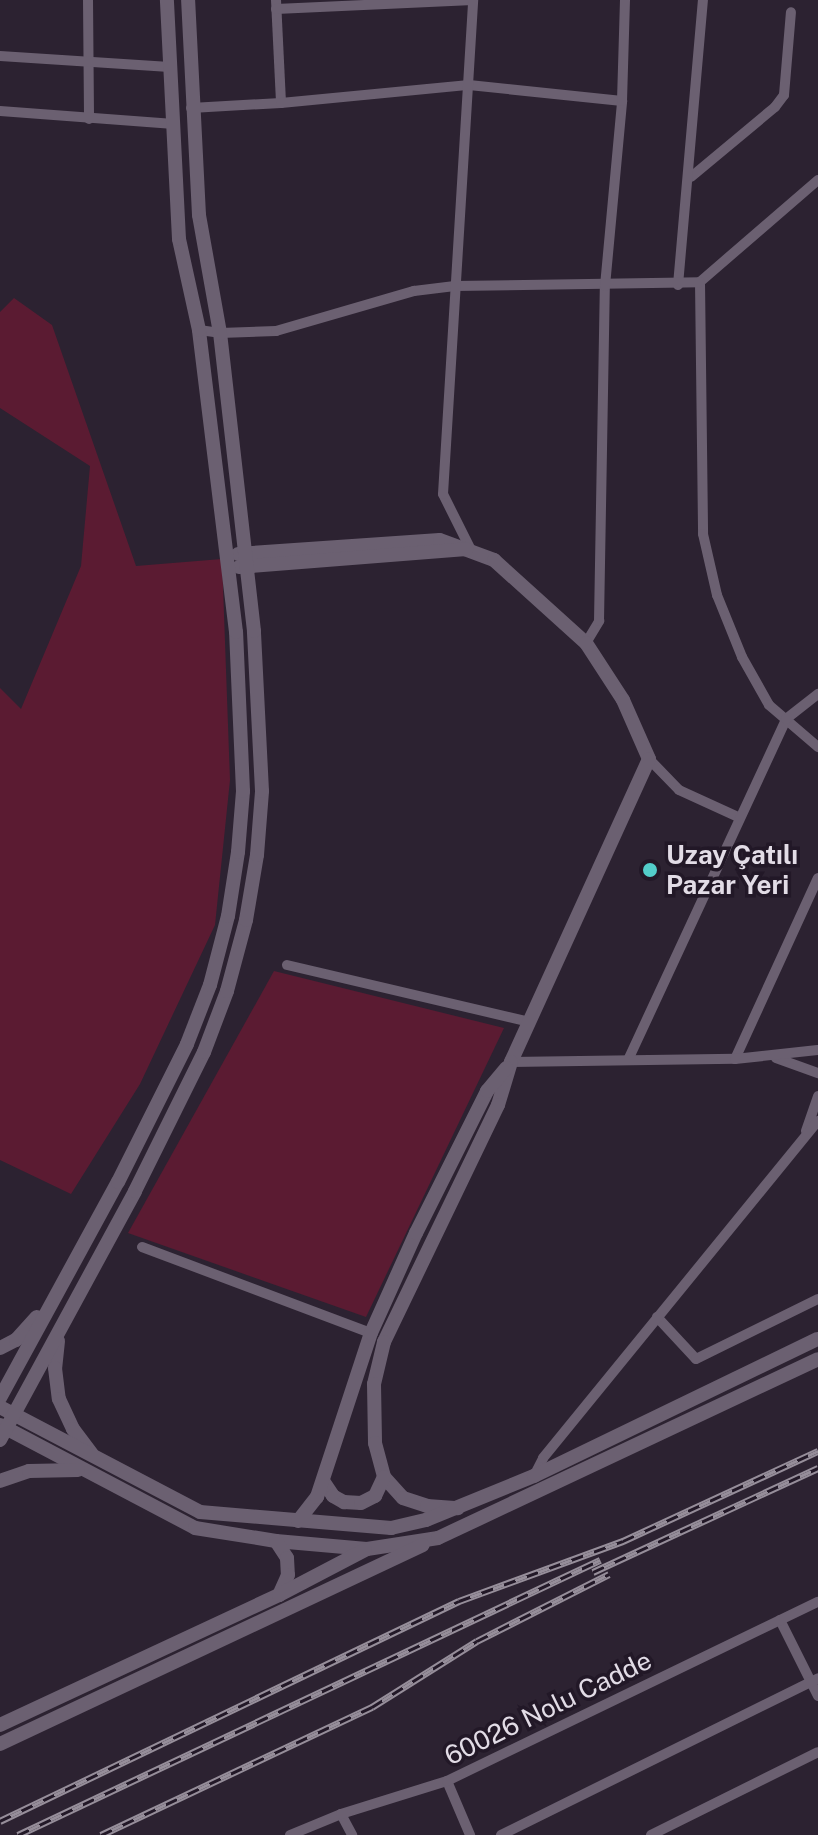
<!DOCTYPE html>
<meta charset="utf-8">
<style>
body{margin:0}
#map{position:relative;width:818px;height:1835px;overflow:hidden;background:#2c2231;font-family:"Public Sans",sans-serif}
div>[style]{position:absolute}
.green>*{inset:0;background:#5b1b32}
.street>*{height:10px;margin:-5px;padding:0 5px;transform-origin:5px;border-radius:5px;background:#6b6071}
.secondary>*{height:14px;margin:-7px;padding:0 7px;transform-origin:7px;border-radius:7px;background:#6b6071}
.rail>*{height:7px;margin-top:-3.5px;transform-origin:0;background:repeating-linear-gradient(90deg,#221827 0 12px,#968e9a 0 24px);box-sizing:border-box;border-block:2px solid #968e9a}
.dots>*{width:22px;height:22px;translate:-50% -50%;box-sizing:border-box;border:4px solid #221827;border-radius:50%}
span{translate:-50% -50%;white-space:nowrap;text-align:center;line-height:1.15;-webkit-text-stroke:7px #221827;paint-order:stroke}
.poi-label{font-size:26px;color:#e2dce6;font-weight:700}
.left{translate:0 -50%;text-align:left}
.street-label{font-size:26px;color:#e2dce6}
</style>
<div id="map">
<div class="green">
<i style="clip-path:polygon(14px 298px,52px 325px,136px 566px,222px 559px,230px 780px,215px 925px,140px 1084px,71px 1194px,0 1160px,0 688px,21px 709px,81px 566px,90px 466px,0 408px,0 312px)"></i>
<i style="clip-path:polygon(274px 971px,504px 1028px,366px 1317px,128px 1233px)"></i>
</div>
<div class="street">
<i style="left:88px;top:0;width:119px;rotate:89.5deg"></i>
<i style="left:276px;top:0;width:103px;rotate:87.2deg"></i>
<i style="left:276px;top:9px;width:197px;rotate:-2.6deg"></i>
<i style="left:0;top:56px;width:170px;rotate:3.7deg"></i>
<i style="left:191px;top:108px;width:90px;rotate:-3.2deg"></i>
<i style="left:281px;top:103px;width:189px;rotate:-5.5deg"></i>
<i style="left:469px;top:85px;width:154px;rotate:6deg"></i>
<i style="left:0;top:111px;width:171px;rotate:4.3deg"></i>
<i style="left:691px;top:177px;width:109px;rotate:-39.8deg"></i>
<i style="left:775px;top:107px;width:15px;rotate:-53deg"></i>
<i style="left:784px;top:95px;width:83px;rotate:-85.2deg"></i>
<i style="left:818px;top:180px;width:156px;rotate:139.2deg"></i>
<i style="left:700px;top:282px;width:252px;rotate:89.3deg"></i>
<i style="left:703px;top:534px;width:63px;rotate:77.1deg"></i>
<i style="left:717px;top:595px;width:67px;rotate:68deg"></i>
<i style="left:742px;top:657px;width:55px;rotate:60.6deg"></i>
<i style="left:769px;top:705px;width:65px;rotate:40.6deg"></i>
<i style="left:678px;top:285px;width:286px;rotate:-85deg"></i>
<i style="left:199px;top:330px;width:21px;rotate:8deg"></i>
<i style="left:220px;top:333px;width:56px;rotate:-2deg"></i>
<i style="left:276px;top:331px;width:144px;rotate:-16.2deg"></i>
<i style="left:414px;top:291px;width:41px;rotate:-7deg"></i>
<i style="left:455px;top:286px;width:245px;rotate:-0.9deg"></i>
<i style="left:470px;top:548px;width:60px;rotate:-116.6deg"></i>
<i style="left:443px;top:494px;width:495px;rotate:-86.5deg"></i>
<i style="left:586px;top:643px;width:26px;rotate:-59deg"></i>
<i style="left:599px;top:621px;width:335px;rotate:-89deg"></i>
<i style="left:605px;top:286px;width:186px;rotate:-84.7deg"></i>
<i style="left:622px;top:101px;width:101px;rotate:-88.3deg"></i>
<i style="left:649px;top:759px;width:43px;rotate:45.9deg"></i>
<i style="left:679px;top:790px;width:65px;rotate:24.6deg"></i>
<i style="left:287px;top:965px;width:250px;rotate:13.2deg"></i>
<i style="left:776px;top:1058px;width:45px;rotate:19.7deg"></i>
<i style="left:735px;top:1059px;width:199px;rotate:-65.4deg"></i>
<i style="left:628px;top:1060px;width:376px;rotate:-65.1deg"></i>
<i style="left:786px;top:719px;width:41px;rotate:-38deg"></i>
<i style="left:511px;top:1062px;width:224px;rotate:-0.8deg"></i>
<i style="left:735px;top:1059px;width:83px;rotate:-6.2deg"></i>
<i style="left:806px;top:1131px;width:37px;rotate:-71deg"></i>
<i style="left:142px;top:1247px;width:245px;rotate:20.6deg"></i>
<i style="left:657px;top:1317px;width:57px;rotate:47.1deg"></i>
<i style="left:696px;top:1359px;width:136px;rotate:-26.2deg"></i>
<i style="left:534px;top:1476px;width:20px;rotate:-63deg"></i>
<i style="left:543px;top:1458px;width:435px;rotate:-50.8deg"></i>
<i style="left:780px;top:1620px;width:85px;rotate:63.4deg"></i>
<i style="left:447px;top:1781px;width:59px;rotate:66.9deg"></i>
<i style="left:341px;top:1814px;width:24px;rotate:62deg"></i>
<i style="left:290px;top:1835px;width:55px;rotate:-22.4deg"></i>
<i style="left:341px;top:1814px;width:111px;rotate:-17.3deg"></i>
<i style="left:447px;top:1781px;width:412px;rotate:-25.8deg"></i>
<i style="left:501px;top:1835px;width:354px;rotate:-26.3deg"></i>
<i style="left:651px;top:1835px;width:186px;rotate:-26.4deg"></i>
</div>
<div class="secondary">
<i style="left:238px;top:554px;width:202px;rotate:-4deg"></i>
<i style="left:440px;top:540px;width:58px;rotate:20.3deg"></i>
<i style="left:494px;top:560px;width:124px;rotate:42.1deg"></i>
<i style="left:586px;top:643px;width:68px;rotate:57deg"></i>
<i style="left:623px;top:700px;width:64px;rotate:66.2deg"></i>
<i style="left:649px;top:759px;width:333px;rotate:114.5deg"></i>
<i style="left:511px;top:1062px;width:45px;rotate:106.8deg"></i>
<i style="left:498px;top:1105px;width:263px;rotate:115.7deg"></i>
<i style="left:384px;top:1342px;width:43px;rotate:103.4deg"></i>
<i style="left:374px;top:1384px;width:59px;rotate:89deg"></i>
<i style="left:375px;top:1443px;width:35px;rotate:75deg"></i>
<i style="left:384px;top:1477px;width:28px;rotate:48deg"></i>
<i style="left:403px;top:1498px;width:25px;rotate:18deg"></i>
<i style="left:427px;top:1506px;width:31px;rotate:4deg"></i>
<i style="left:239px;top:567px;width:228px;rotate:-4.5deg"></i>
<i style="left:58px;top:1341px;width:27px;rotate:96deg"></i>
<i style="left:55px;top:1368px;width:31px;rotate:83deg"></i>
<i style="left:59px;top:1399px;width:33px;rotate:65deg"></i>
<i style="left:73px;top:1429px;width:31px;rotate:53deg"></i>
<i style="left:0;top:1348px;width:18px;rotate:-27deg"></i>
<i style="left:16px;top:1340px;width:31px;rotate:-48deg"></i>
<i style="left:0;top:1398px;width:246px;rotate:-61.4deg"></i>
<i style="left:118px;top:1182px;width:154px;rotate:-63.4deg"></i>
<i style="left:187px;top:1044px;width:63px;rotate:-68.7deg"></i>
<i style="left:210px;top:985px;width:71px;rotate:-75.4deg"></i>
<i style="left:228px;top:916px;width:65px;rotate:-81.1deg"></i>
<i style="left:238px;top:852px;width:61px;rotate:-85.3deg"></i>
<i style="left:243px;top:791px;width:159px;rotate:-92.5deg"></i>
<i style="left:236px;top:632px;width:304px;rotate:-97deg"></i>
<i style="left:199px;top:330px;width:93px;rotate:-102.4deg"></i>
<i style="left:179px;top:239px;width:239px;rotate:-92.9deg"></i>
<i style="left:0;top:1407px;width:226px;rotate:27.7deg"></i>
<i style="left:200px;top:1512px;width:192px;rotate:4.8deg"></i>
<i style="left:391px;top:1528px;width:36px;rotate:-13deg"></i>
<i style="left:426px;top:1520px;width:117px;rotate:-22.2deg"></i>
<i style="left:534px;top:1476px;width:315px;rotate:-25.8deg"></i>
<i style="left:0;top:1425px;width:221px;rotate:27.8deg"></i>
<i style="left:195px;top:1528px;width:82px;rotate:9.1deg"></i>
<i style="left:276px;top:1541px;width:91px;rotate:5deg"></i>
<i style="left:367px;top:1549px;width:72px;rotate:-8.8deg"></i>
<i style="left:438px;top:1538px;width:420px;rotate:-25.2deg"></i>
<i style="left:0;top:1440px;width:283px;rotate:-61.5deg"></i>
<i style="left:135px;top:1191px;width:155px;rotate:-63.6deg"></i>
<i style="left:204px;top:1052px;width:65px;rotate:-69.3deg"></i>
<i style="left:227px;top:991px;width:73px;rotate:-75deg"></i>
<i style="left:246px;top:920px;width:66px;rotate:-80.4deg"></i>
<i style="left:257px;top:855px;width:64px;rotate:-85.5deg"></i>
<i style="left:262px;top:791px;width:160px;rotate:-92.9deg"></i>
<i style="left:254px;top:631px;width:300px;rotate:-96.5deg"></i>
<i style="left:220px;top:333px;width:120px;rotate:-100.1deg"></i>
<i style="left:199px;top:215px;width:215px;rotate:-92.9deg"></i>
<i style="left:0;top:1481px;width:31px;rotate:-19deg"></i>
<i style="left:29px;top:1471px;width:49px;rotate:-1.2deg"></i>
<i style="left:323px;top:1481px;width:18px;rotate:56deg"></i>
<i style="left:333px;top:1496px;width:13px;rotate:29deg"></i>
<i style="left:344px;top:1502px;width:17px;rotate:3deg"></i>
<i style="left:361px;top:1503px;width:16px;rotate:-27deg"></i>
<i style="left:375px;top:1496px;width:21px;rotate:-65deg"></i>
<i style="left:298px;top:1521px;width:31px;rotate:-52deg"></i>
<i style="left:317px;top:1497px;width:173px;rotate:-71.8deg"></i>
<i style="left:371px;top:1333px;width:110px;rotate:-65.8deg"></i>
<i style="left:416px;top:1233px;width:159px;rotate:-63.4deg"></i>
<i style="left:487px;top:1091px;width:30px;rotate:-50deg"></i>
<i style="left:276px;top:1541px;width:20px;rotate:57deg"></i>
<i style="left:287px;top:1558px;width:17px;rotate:87deg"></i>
<i style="left:288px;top:1575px;width:22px;rotate:114deg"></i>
<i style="left:0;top:1725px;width:308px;rotate:-25deg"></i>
<i style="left:279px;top:1595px;width:97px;rotate:-27.6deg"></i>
<i style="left:0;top:1744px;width:467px;rotate:-25.2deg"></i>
</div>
<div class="rail">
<i style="left:593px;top:1572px;width:248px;rotate:-24.8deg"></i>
<i style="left:0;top:1821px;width:509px;rotate:-25.61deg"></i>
<i style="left:459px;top:1601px;width:175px;rotate:-20.1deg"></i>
<i style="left:623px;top:1541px;width:215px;rotate:-24.8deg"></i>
<i style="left:18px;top:1835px;width:644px;rotate:-25.29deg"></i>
<i style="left:101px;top:1835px;width:300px;rotate:-25.3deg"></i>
<i style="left:372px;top:1707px;width:124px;rotate:-32.2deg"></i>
<i style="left:477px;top:1641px;width:148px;rotate:-26.9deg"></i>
</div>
<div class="dots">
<i style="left:650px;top:870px;background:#53cdca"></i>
</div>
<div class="poi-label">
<span class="left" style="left:666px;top:870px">Uzay Çatılı<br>Pazar Yeri</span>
</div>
<div class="street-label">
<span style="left:548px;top:1708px;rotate:-26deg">60026 Nolu Cadde</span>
</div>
</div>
